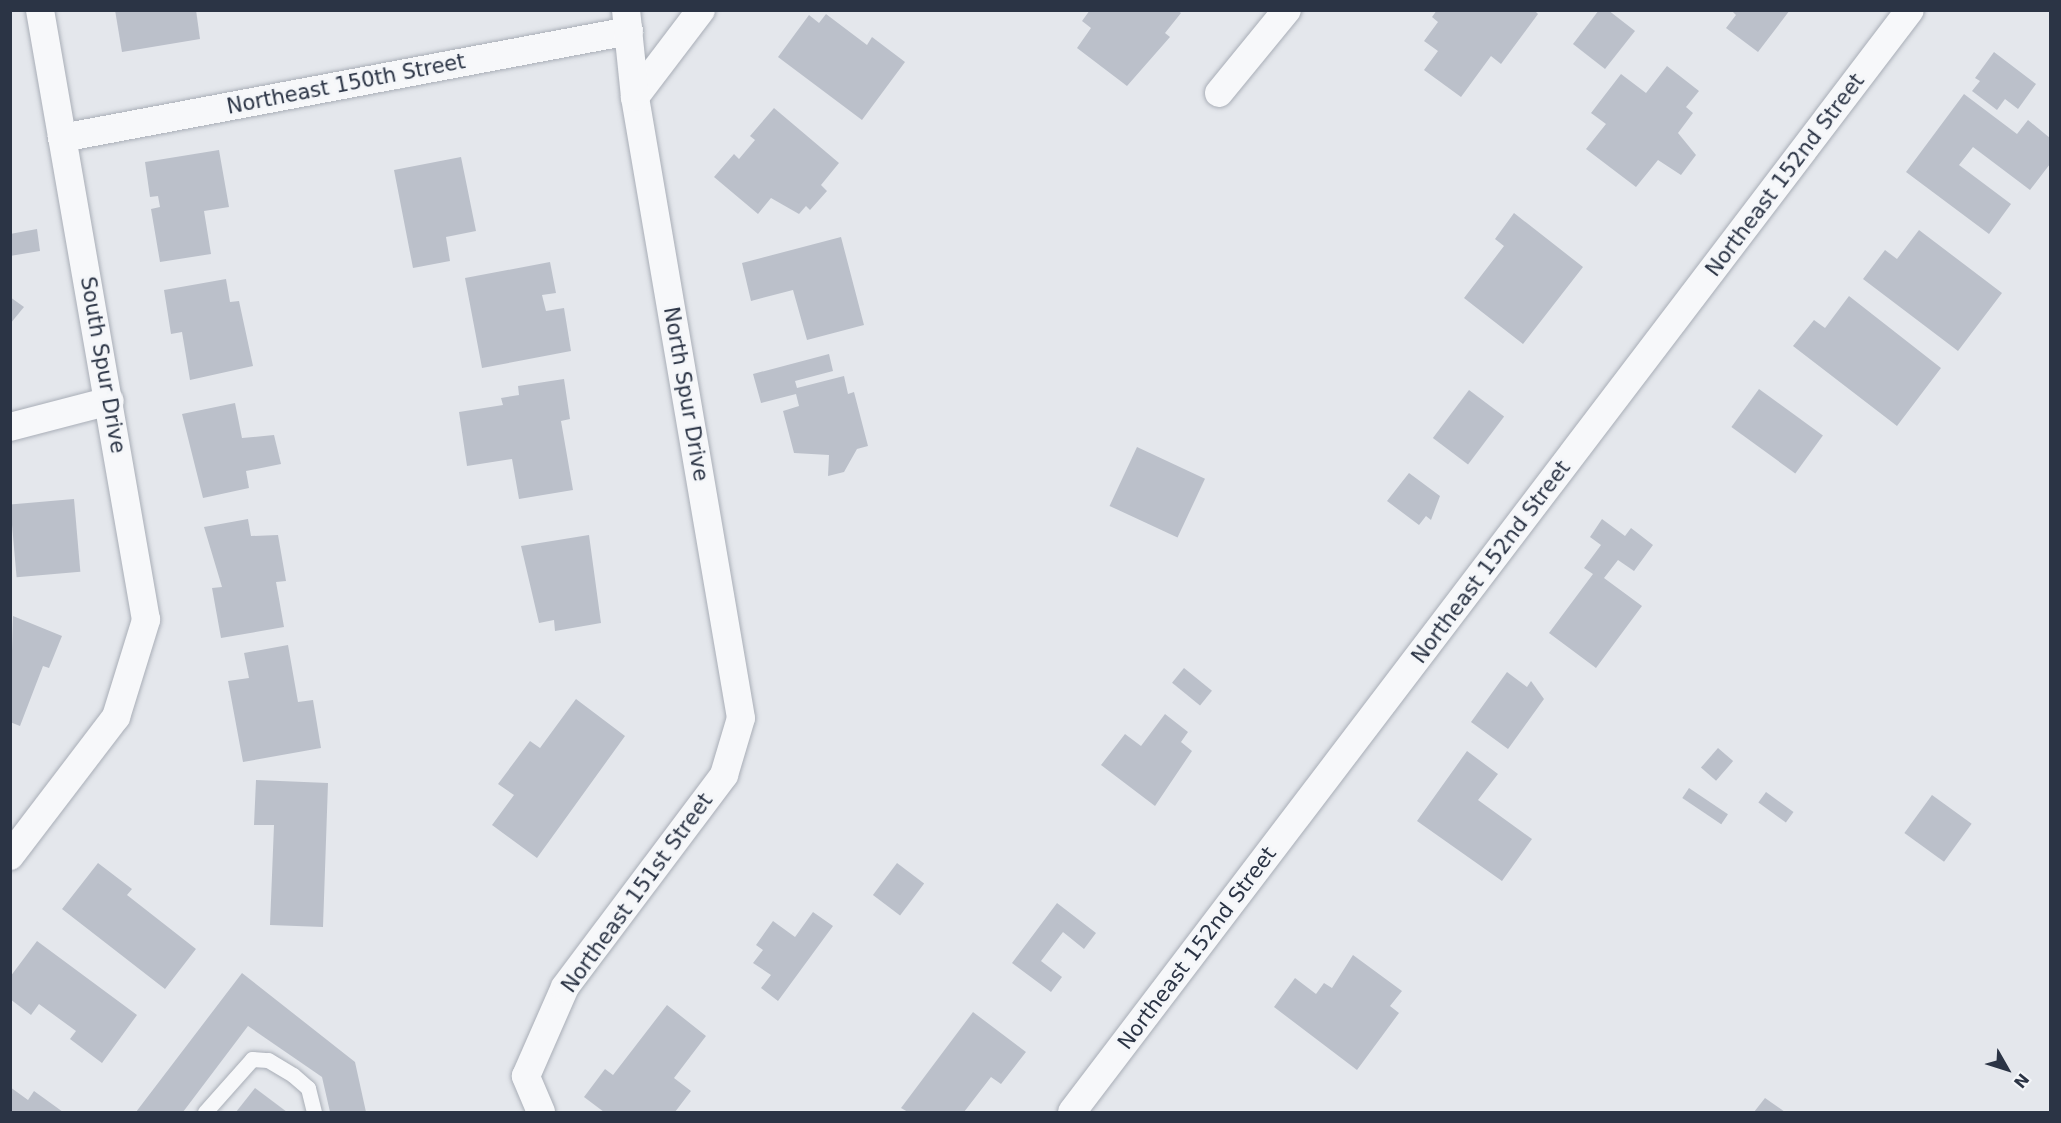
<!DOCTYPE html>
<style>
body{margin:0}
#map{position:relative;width:2061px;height:1123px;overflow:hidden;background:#e4e7ec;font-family:"DejaVu Sans",sans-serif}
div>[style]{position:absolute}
.building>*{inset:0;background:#bbc0ca;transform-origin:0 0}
.roads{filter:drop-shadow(0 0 2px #a9aeb7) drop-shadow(0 0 2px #a9aeb7)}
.service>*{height:15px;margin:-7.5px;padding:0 7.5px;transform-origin:7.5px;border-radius:7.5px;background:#f7f8fa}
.minor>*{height:28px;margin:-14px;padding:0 14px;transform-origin:14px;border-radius:14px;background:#f7f8fa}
span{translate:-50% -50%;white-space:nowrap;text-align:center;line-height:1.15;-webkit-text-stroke:5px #f4f6f9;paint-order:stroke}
.street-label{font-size:21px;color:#2b3445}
.frame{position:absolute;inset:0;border:12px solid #2b3445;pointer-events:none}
.north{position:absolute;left:1977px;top:1039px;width:60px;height:60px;-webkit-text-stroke:4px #f4f6f9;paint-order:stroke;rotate:129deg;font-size:16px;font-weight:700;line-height:24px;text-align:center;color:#2b3445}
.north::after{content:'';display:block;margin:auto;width:21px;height:27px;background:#2b3445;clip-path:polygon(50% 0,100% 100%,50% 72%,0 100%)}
</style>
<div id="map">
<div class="building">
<i style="clip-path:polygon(115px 10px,196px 10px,200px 39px,122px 52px)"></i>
<i style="clip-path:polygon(1090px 10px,1177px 10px,1181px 13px,1165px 33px,1170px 37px,1127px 86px,1077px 48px,1091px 28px,1082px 21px)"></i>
<i style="clip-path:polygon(1437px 10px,1534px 10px,1538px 14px,1501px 64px,1491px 56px,1461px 97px,1424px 70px,1438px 51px,1424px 41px,1438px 22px,1432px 17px)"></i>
<i style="clip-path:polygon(1599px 10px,1608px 10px,1635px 31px,1605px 69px,1573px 44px)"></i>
<i style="clip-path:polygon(1731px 10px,1790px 10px,1758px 52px,1726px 28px,1736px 15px)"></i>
<i style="clip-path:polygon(826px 14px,867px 45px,872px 37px,905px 62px,862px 120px,778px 57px,809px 15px,819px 23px)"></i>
<i style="clip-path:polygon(1994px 52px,2036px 84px,2018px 109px,2005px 99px,1997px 110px,1972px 91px,1980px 81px,1975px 78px)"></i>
<i style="clip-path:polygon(1667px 66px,1699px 91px,1686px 107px,1693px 113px,1678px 133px,1696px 155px,1681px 175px,1658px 160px,1636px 187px,1586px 149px,1606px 124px,1591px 113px,1621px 74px,1646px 93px)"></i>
<i style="clip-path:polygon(1964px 94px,2017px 134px,2028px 120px,2050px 138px,2050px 164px,2030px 190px,1973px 147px,1959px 165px,2011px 204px,1989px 234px,1906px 172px)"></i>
<i style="clip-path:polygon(774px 108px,839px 163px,821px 185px,827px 191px,810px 210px,806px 206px,799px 214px,771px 198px,758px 214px,714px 177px,734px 154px,739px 159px,755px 140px,750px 136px)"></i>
<i style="clip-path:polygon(219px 150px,229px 207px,204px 211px,211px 254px,160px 262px,151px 209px,160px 207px,158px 196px,150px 197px,145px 162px)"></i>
<i style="clip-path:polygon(461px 157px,476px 231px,446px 237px,450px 261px,413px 268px,394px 170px)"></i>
<i style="clip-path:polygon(1514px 213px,1583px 267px,1523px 344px,1464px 298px,1504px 246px,1495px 239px)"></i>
<i style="clip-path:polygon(37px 229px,40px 251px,10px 256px,10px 234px)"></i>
<i style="clip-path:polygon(1919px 230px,2002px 293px,1958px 351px,1863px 279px,1885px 250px,1897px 259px)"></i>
<i style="clip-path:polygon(841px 237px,864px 325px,807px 340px,793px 290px,751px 301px,742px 263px)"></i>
<i style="clip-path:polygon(550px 262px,556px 293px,542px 295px,546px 311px,564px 308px,571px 351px,482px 368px,465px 278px)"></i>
<i style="clip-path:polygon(226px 279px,230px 302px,239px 301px,253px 366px,190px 380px,182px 332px,171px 334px,164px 290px)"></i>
<i style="clip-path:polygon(1849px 296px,1941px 368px,1897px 426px,1793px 346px,1814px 320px,1825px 328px)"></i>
<i style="clip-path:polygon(10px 297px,24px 307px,10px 324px)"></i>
<i style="clip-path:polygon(829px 354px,833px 371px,795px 381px,797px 388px,844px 376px,848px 394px,854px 392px,868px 446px,857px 449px,844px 472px,828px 476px,829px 455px,794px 453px,783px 411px,799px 406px,796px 394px,761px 403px,753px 374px)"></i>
<i style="clip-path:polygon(564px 379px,570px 419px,561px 421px,573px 490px,519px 499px,512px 459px,467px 466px,459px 412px,503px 405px,501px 398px,519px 395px,518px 386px)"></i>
<i style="left:1759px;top:389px;width:79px;height:47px;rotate:36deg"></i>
<i style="left:1469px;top:390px;width:44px;height:60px;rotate:37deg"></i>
<i style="clip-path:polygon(235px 403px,242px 438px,274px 435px,281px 464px,246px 471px,249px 488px,203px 498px,182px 414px)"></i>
<i style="left:1137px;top:447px;width:75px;height:65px;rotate:25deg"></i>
<i style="clip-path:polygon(1409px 473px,1440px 496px,1431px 520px,1426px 516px,1419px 525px,1387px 501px)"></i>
<i style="left:74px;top:499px;width:73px;height:64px;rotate:85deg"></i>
<i style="clip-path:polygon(248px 519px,251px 536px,278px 535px,286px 581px,276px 582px,284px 627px,221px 638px,212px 588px,222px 587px,204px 527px)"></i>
<i style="clip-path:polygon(1602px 519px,1625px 536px,1631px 528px,1653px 545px,1634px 571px,1618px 560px,1604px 578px,1642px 606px,1596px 668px,1549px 633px,1593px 574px,1584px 568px,1601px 545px,1590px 537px)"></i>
<i style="clip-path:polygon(589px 535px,601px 623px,555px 631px,554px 620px,539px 623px,521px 546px)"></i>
<i style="clip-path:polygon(13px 616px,62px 636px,49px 668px,43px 666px,20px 726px,10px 722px)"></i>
<i style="clip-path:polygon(288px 645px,298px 702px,313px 700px,321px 748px,243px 762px,228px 681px,249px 678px,244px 653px)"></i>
<i style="left:1184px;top:668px;width:36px;height:19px;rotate:39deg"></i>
<i style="clip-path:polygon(1507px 672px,1527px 687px,1531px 681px,1544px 699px,1508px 749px,1471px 722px)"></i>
<i style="clip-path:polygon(576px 699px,625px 736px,537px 858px,492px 825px,514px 795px,498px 784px,530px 741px,540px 748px)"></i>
<i style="clip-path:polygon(1165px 714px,1188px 732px,1181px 742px,1192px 751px,1155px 806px,1101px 765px,1125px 734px,1141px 746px)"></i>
<i style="left:1718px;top:748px;width:20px;height:26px;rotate:41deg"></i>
<i style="clip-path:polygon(1467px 751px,1498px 774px,1478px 800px,1532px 839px,1502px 881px,1417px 821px)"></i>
<i style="clip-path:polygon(256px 780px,328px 783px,323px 927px,270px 925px,274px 825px,254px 825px)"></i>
<i style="left:1689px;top:788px;width:47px;height:12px;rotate:34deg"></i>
<i style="left:1766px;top:792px;width:34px;height:13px;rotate:36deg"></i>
<i style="left:1932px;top:795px;width:49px;height:47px;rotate:36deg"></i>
<i style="clip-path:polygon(98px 863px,132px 889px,127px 895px,196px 949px,165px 989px,62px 909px)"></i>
<i style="left:897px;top:863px;width:34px;height:40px;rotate:37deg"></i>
<i style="clip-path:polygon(1057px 903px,1096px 933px,1084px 949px,1063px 932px,1041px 961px,1062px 977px,1051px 992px,1012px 963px)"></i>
<i style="clip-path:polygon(813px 912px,833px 926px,778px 1001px,761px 988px,771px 975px,753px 963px,763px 950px,756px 945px,773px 921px,795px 937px)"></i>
<i style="clip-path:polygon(37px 941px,137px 1015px,102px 1063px,70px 1039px,76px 1031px,39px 1004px,31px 1015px,10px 999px,10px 977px)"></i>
<i style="clip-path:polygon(1353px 955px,1402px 991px,1390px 1006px,1399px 1013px,1357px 1070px,1274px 1007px,1295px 978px,1316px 994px,1324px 983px,1332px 988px)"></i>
<i style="clip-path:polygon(242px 973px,355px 1062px,366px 1112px,330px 1112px,322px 1077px,248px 1026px,183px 1112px,136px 1112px)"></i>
<i style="clip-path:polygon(667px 1005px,706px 1036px,674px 1078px,691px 1091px,675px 1112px,604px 1112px,584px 1097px,605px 1069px,613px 1075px)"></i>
<i style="clip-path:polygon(973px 1012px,1026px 1052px,1001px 1084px,991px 1077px,964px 1112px,908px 1112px,901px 1108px)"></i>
<i style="clip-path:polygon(10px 1087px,28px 1100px,34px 1091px,63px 1112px,10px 1112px)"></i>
<i style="clip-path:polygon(255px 1088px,287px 1112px,236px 1112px)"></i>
<i style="clip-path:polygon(1765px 1098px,1785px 1112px,1754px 1112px)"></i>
</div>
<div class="roads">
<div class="service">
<i style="left:205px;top:1112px;width:71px;rotate:-48.4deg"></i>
<i style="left:252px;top:1059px;width:16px;rotate:4deg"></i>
<i style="left:268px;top:1060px;width:29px;rotate:31deg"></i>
<i style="left:293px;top:1075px;width:20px;rotate:41deg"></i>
<i style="left:308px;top:1088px;width:25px;rotate:76deg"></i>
</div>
<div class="minor">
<i style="left:1219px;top:93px;width:107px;rotate:-50.7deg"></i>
<i style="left:635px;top:97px;width:109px;rotate:-52.8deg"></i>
<i style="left:62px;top:138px;width:577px;rotate:-10.69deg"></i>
<i style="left:10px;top:427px;width:103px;rotate:-14.6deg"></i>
<i style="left:10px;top:856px;width:175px;rotate:-52.7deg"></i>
<i style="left:116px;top:717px;width:102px;rotate:-72.8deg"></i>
<i style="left:146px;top:620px;width:619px;rotate:-99.86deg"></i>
<i style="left:541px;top:1112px;width:39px;rotate:-113deg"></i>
<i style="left:526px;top:1076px;width:97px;rotate:-66.3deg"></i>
<i style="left:565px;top:987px;width:265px;rotate:-53.1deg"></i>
<i style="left:724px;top:775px;width:59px;rotate:-73.4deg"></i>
<i style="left:741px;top:718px;width:630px;rotate:-99.69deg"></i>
<i style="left:635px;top:97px;width:87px;rotate:-95.9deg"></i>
<i style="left:1072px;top:1112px;width:1384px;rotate:-52.75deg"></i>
</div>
</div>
<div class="street-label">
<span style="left:346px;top:84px;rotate:-11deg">Northeast 150th Street</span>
<span style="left:1785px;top:175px;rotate:-53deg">Northeast 152nd Street</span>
<span style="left:103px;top:365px;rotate:80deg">South Spur Drive</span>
<span style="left:686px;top:394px;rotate:80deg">North Spur Drive</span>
<span style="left:1491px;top:562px;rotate:-53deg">Northeast 152nd Street</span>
<span style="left:637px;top:893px;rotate:-54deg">Northeast 151st Street</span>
<span style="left:1197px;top:948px;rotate:-53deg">Northeast 152nd Street</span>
</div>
<div class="frame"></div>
<div class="north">N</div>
</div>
